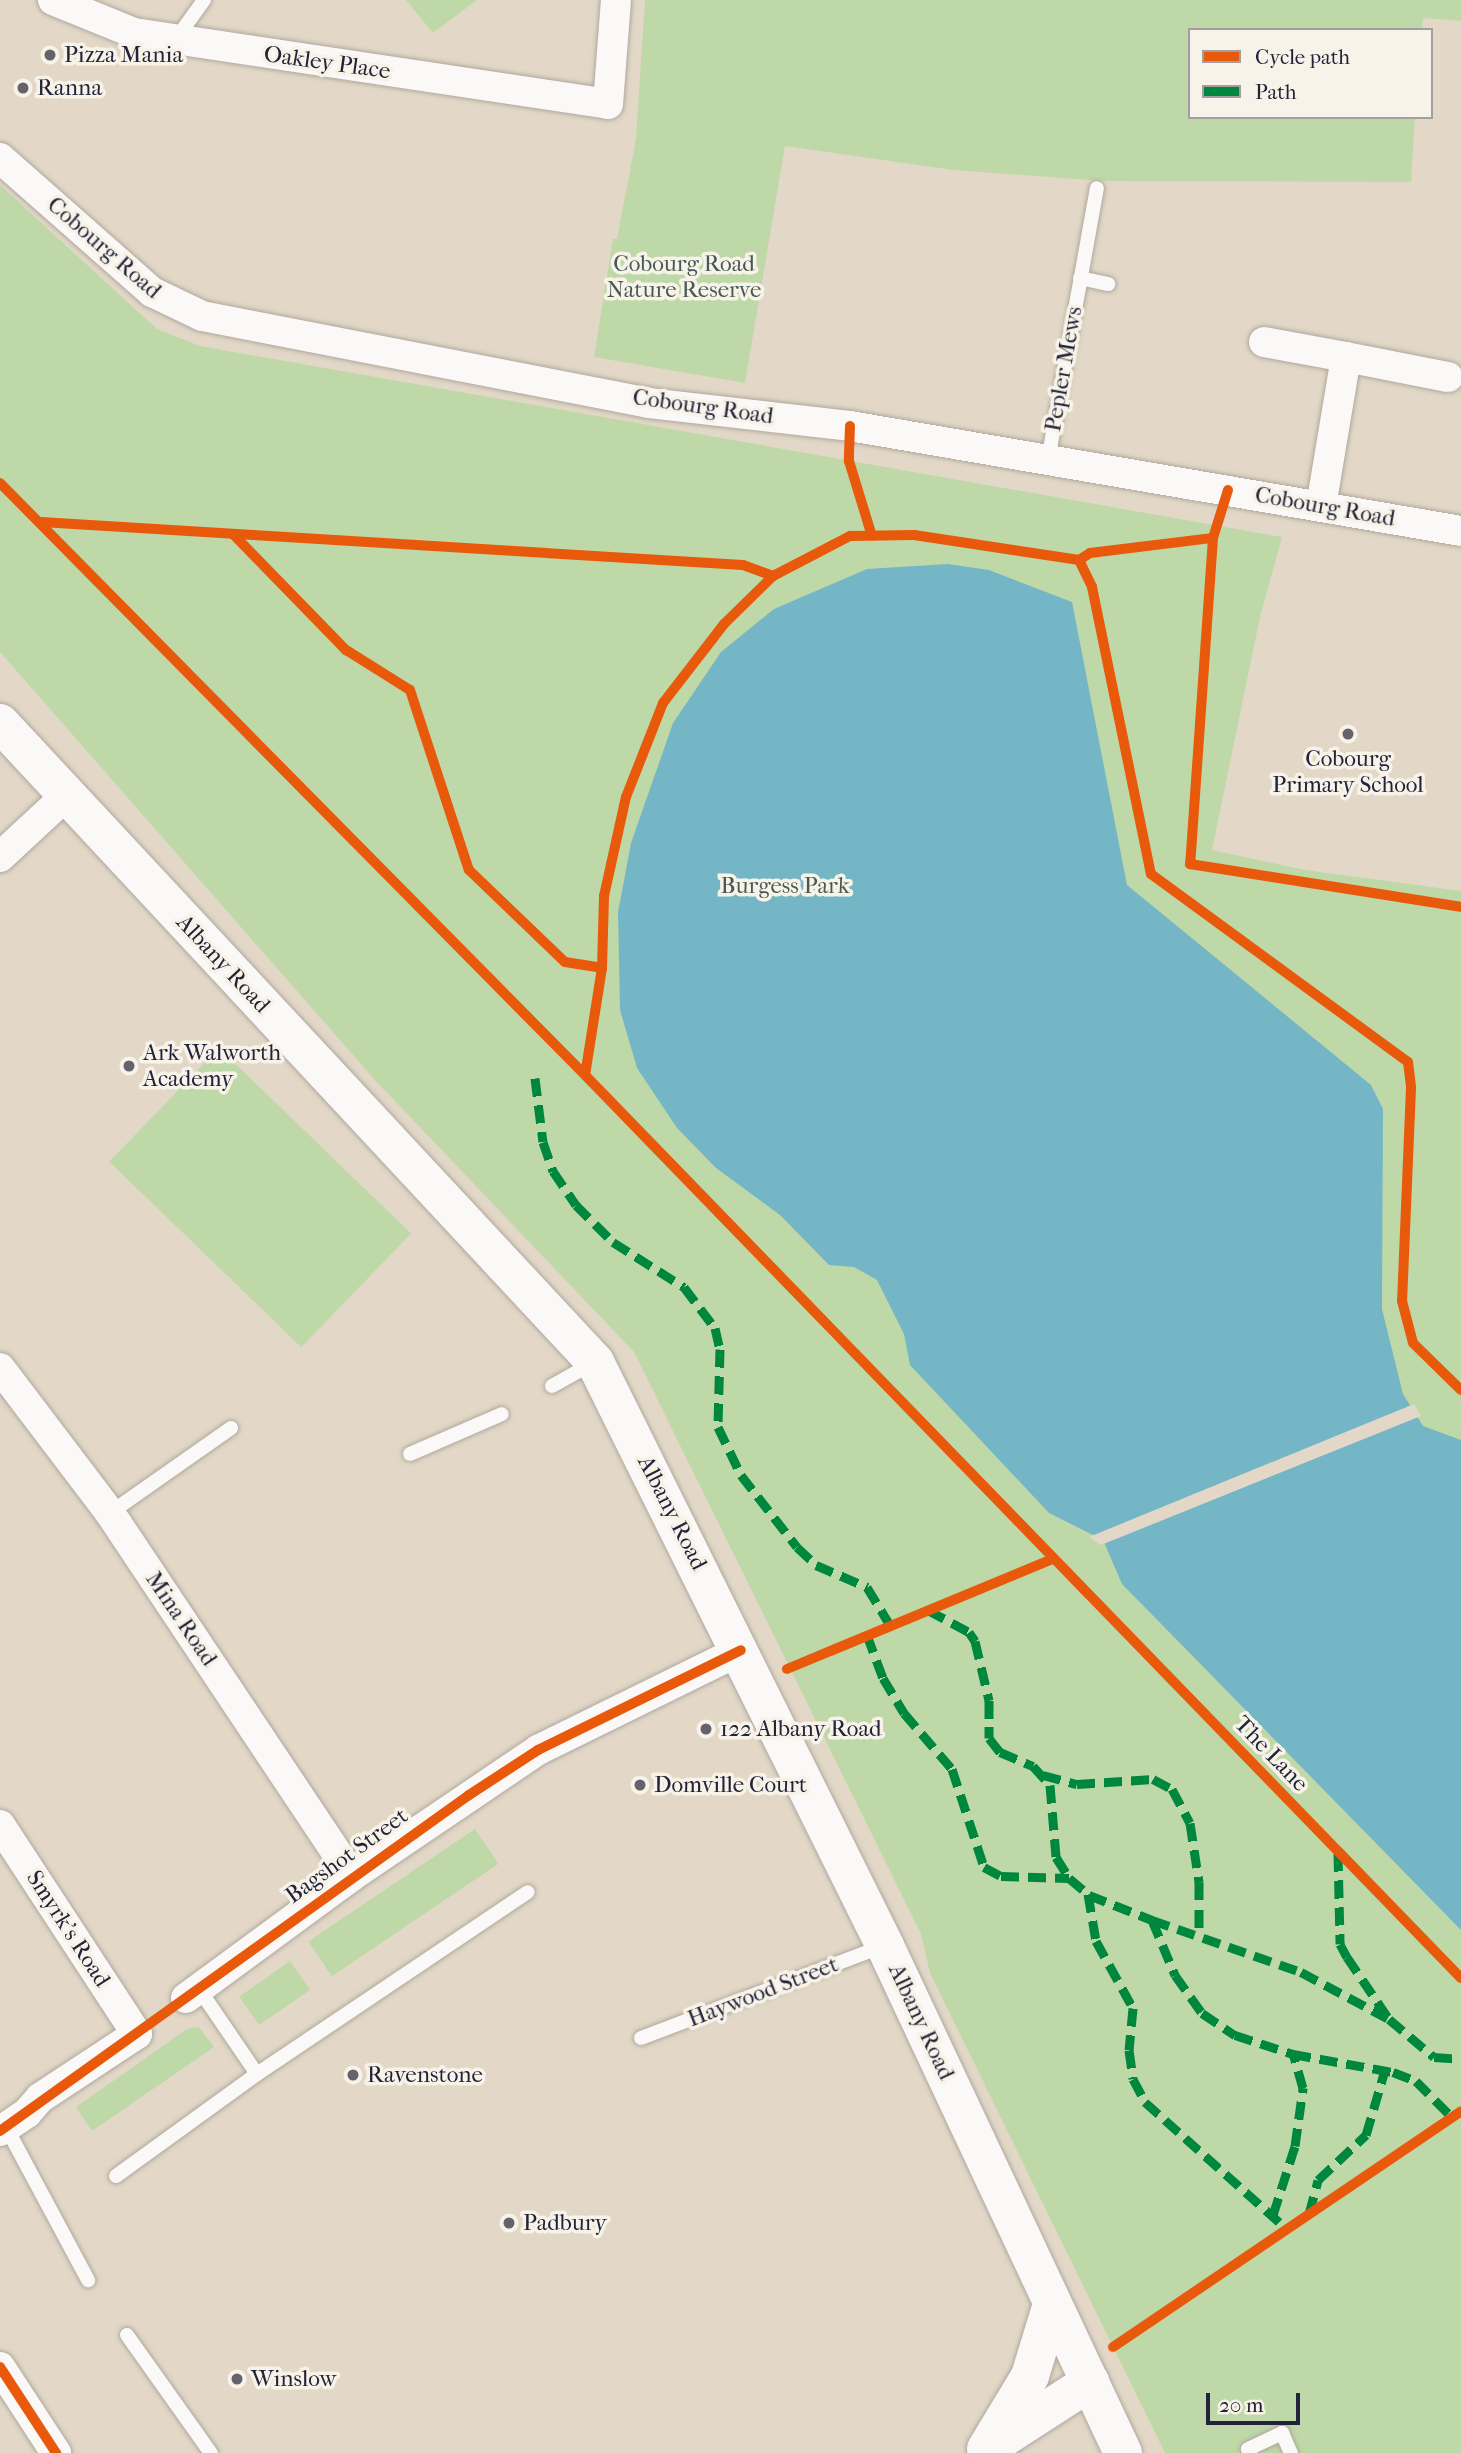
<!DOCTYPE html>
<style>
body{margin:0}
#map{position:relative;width:1461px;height:2453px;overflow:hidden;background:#e3d8c7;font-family:"IM FELL French Canon",serif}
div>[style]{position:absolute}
.green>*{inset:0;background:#bed9a7;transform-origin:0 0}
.water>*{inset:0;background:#75b6c6}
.pier>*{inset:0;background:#e3d8c7}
.roads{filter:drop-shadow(0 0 2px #afa89f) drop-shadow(0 0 2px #afa89f)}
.lane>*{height:14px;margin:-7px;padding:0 7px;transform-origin:7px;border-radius:7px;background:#fbf9f7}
.street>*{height:30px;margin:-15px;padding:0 15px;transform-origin:15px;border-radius:15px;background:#fbf9f7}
.secondary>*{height:38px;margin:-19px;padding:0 19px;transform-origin:19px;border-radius:19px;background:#fbf9f7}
.quiet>*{height:9px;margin-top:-4.5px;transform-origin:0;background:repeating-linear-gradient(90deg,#00873e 0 18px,transparent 0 27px)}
.cycleway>*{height:10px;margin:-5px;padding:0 5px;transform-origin:5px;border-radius:5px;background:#e8590c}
.dots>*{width:19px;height:19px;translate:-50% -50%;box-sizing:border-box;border:4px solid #f7f3e8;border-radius:50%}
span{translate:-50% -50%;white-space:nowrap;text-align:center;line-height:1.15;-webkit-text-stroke:7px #f7f3e8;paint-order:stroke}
.poi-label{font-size:23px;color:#22223b}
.left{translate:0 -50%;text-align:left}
.street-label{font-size:23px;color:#22223b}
.park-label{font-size:23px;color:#485954}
.legend{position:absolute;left:1188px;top:28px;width:245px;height:91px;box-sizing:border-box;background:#f7f3e8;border:2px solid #a29fa3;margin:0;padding:9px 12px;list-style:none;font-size:21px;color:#22223b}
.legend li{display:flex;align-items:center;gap:14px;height:35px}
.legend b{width:35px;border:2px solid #a29fa3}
.scale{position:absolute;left:1206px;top:2393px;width:94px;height:32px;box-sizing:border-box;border:4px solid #22223b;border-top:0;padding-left:9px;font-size:21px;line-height:24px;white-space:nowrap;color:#22223b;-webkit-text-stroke:5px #f7f3e8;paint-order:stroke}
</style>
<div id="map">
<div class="green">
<i style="clip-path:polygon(406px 0,477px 0,433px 33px)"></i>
<i style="clip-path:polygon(645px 0,1461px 0,1461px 21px,1423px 18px,1422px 30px,1190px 30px,1190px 117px,1415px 117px,1411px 182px,1103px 181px,953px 170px,785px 146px,745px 383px,594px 357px,613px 239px,617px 239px,636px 139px)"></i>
<i style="clip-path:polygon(0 185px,157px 329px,200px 346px,1282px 537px,1260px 617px,1212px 850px,1305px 870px,1461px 891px,1461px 2453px,1165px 2453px,930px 1973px,921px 1934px,634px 1352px,375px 1080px,0 652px)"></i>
<i style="left:219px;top:1048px;width:267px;height:158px;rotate:44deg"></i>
<i style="left:475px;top:1829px;width:42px;height:201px;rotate:56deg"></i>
<i style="left:290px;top:1961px;width:35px;height:62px;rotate:55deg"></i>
<i style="clip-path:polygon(199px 2027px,214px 2047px,92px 2131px,76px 2107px,187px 2029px)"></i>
</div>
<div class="water">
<i style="clip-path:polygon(948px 564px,989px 570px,1072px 602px,1127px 885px,1371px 1085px,1383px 1109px,1382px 1309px,1403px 1394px,1423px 1426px,1461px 1440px,1461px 1930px,1122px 1584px,1103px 1540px,1049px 1513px,910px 1365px,904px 1334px,877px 1280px,854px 1267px,829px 1265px,780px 1215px,716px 1168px,677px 1128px,637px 1068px,620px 1010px,618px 912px,631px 843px,673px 723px,721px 652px,774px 609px,867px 569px)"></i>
</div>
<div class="pier">
<i style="clip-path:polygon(1414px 1404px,1421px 1416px,1101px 1545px,1089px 1537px)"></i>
</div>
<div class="roads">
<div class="lane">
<i style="left:176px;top:39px;width:48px;rotate:-54.3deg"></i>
<i style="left:1080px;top:278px;width:29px;rotate:12deg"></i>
<i style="left:1048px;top:460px;width:276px;rotate:-79.8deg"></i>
<i style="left:552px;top:1386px;width:47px;rotate:-29.3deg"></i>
<i style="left:410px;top:1454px;width:100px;rotate:-23.5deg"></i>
<i style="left:110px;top:1513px;width:148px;rotate:-35.1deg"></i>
<i style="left:199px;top:1989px;width:103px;rotate:55.7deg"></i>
<i style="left:641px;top:2038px;width:259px;rotate:-20.8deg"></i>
<i style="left:6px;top:2127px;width:174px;rotate:61.8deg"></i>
<i style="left:116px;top:2176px;width:174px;rotate:-35.9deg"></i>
<i style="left:257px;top:2074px;width:326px;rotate:-33.9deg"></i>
<i style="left:127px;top:2335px;width:145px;rotate:54.6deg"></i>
<i style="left:1250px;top:2453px;width:4px;rotate:-117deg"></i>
<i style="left:1248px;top:2449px;width:38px;rotate:-25deg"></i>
<i style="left:1282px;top:2433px;width:22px;rotate:66deg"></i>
</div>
<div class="street">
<i style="left:53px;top:0;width:87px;rotate:22.2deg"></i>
<i style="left:134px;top:33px;width:479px;rotate:8.5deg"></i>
<i style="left:608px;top:104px;width:104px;rotate:-85.6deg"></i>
<i style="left:0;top:158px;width:203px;rotate:41.4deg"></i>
<i style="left:152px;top:292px;width:55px;rotate:25.6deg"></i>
<i style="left:202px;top:316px;width:455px;rotate:11deg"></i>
<i style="left:649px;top:403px;width:202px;rotate:6.5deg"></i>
<i style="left:850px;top:426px;width:620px;rotate:9.75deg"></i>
<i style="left:1264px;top:342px;width:83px;rotate:10.4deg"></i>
<i style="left:1346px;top:357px;width:151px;rotate:99.5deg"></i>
<i style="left:1346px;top:357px;width:104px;rotate:11.1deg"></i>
<i style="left:0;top:857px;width:93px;rotate:-42.8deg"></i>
<i style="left:0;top:1368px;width:182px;rotate:52.8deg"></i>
<i style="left:110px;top:1513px;width:436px;rotate:56.3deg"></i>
<i style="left:0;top:1825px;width:250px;rotate:56.8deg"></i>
<i style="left:137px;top:2034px;width:116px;rotate:146.6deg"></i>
<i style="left:40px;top:2098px;width:20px;rotate:131deg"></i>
<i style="left:27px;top:2113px;width:32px;rotate:146deg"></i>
<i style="left:186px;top:1998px;width:206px;rotate:-36.3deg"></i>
<i style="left:352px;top:1876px;width:225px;rotate:-34.1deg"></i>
<i style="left:538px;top:1750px;width:226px;rotate:-26.2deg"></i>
<i style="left:0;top:2367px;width:103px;rotate:56.9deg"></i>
</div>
<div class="secondary">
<i style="left:0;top:723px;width:873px;rotate:47.04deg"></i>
<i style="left:595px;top:1362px;width:652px;rotate:63.59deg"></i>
<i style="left:885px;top:1946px;width:560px;rotate:64.85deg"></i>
<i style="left:997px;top:2442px;width:111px;rotate:-32.8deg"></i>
<i style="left:986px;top:2449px;width:85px;rotate:-58.9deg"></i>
<i style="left:1030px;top:2376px;width:75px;rotate:-73deg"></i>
</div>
</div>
<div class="quiet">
<i style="left:535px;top:1078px;width:64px;rotate:82.9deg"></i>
<i style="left:543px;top:1142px;width:31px;rotate:71deg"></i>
<i style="left:553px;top:1171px;width:41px;rotate:55.9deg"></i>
<i style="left:576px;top:1205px;width:52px;rotate:45deg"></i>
<i style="left:613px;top:1242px;width:84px;rotate:32.4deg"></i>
<i style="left:684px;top:1287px;width:51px;rotate:52.9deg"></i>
<i style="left:715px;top:1328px;width:22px;rotate:77deg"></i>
<i style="left:720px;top:1349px;width:78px;rotate:91.5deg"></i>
<i style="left:718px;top:1427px;width:53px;rotate:64.4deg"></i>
<i style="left:741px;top:1475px;width:91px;rotate:52.1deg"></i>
<i style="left:797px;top:1547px;width:26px;rotate:43deg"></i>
<i style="left:816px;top:1565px;width:56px;rotate:23.3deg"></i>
<i style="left:867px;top:1587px;width:44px;rotate:58.8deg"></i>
<i style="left:928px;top:1610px;width:47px;rotate:28.2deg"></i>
<i style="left:969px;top:1632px;width:11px;rotate:56deg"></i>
<i style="left:975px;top:1641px;width:61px;rotate:76.7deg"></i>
<i style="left:989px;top:1700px;width:38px;rotate:90deg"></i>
<i style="left:989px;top:1738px;width:18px;rotate:52deg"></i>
<i style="left:1000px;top:1752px;width:36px;rotate:23deg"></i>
<i style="left:1033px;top:1766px;width:25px;rotate:48deg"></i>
<i style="left:1050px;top:1785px;width:72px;rotate:85.2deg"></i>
<i style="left:1056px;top:1857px;width:25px;rotate:58deg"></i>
<i style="left:1069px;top:1878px;width:26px;rotate:40deg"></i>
<i style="left:1089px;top:1895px;width:68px;rotate:21.6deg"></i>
<i style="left:1152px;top:1920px;width:60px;rotate:67.3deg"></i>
<i style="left:1175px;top:1975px;width:47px;rotate:54.6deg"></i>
<i style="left:1202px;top:2013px;width:40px;rotate:34deg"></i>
<i style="left:1235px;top:2035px;width:61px;rotate:18.1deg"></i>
<i style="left:1293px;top:2054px;width:102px;rotate:10.2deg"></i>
<i style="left:1393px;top:2072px;width:25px;rotate:21deg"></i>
<i style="left:1416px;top:2081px;width:51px;rotate:45deg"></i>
<i style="left:867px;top:1635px;width:46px;rotate:69.6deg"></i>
<i style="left:883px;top:1678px;width:41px;rotate:59deg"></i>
<i style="left:904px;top:1713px;width:74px;rotate:49.4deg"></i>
<i style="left:952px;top:1769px;width:103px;rotate:71.9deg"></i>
<i style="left:984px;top:1867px;width:19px;rotate:28deg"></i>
<i style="left:1001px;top:1876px;width:68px;rotate:1.7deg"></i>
<i style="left:1043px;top:1775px;width:35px;rotate:15deg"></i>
<i style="left:1077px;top:1784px;width:76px;rotate:-3.8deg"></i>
<i style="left:1153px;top:1779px;width:21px;rotate:28deg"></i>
<i style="left:1172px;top:1789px;width:38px;rotate:62deg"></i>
<i style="left:1190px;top:1823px;width:60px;rotate:81.3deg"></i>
<i style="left:1199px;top:1882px;width:53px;rotate:90deg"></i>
<i style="left:1338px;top:1853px;width:91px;rotate:88.7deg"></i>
<i style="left:1340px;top:1944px;width:15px;rotate:62deg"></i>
<i style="left:1347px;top:1957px;width:75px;rotate:55.9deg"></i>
<i style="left:1389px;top:2019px;width:59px;rotate:40.2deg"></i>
<i style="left:1434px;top:2057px;width:27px;rotate:4deg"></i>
<i style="left:1088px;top:1894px;width:48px;rotate:80.3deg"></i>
<i style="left:1096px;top:1941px;width:77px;rotate:61.1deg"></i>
<i style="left:1133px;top:2008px;width:42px;rotate:95.4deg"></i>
<i style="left:1129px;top:2050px;width:29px;rotate:82deg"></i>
<i style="left:1133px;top:2079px;width:26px;rotate:62deg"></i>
<i style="left:1145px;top:2102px;width:191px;rotate:41.8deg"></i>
<i style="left:1152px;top:1920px;width:158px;rotate:19.2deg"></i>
<i style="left:1301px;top:1972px;width:98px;rotate:28.1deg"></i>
<i style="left:1309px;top:2214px;width:35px;rotate:-75deg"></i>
<i style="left:1318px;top:2180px;width:66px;rotate:-43.2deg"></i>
<i style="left:1366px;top:2135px;width:68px;rotate:-73.7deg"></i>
<i style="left:1273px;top:2215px;width:72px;rotate:-72.3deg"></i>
<i style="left:1295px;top:2146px;width:59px;rotate:-82.1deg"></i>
<i style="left:1303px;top:2088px;width:35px;rotate:-106deg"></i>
</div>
<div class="cycleway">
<i style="left:850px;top:426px;width:35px;rotate:92deg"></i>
<i style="left:849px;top:461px;width:78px;rotate:73deg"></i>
<i style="left:0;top:483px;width:832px;rotate:45.34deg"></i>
<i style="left:585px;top:1075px;width:1258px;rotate:45.87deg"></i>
<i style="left:1228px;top:490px;width:50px;rotate:107.4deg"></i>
<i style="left:1213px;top:538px;width:327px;rotate:94deg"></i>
<i style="left:1190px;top:864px;width:274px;rotate:9deg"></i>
<i style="left:41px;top:522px;width:703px;rotate:3.51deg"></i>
<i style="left:743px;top:565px;width:32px;rotate:20deg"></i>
<i style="left:234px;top:535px;width:161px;rotate:45.8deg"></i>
<i style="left:346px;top:650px;width:75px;rotate:32deg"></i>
<i style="left:410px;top:690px;width:189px;rotate:71.9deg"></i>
<i style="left:469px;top:870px;width:133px;rotate:43.8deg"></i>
<i style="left:565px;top:962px;width:37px;rotate:9deg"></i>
<i style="left:602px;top:968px;width:108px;rotate:99deg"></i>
<i style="left:1079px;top:560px;width:30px;rotate:64deg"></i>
<i style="left:1092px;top:587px;width:293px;rotate:78.4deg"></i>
<i style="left:1151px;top:874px;width:318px;rotate:36.2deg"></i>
<i style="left:1408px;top:1062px;width:26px;rotate:83deg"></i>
<i style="left:1411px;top:1088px;width:213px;rotate:92.4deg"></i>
<i style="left:1402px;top:1301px;width:43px;rotate:75.3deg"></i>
<i style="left:1413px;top:1343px;width:67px;rotate:44.4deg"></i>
<i style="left:602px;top:968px;width:72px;rotate:-88.4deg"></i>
<i style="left:604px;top:896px;width:101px;rotate:-77.5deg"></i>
<i style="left:626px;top:797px;width:101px;rotate:-68.5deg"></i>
<i style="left:663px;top:703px;width:100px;rotate:-52.3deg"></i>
<i style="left:724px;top:624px;width:69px;rotate:-44.4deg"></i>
<i style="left:773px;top:576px;width:87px;rotate:-27.5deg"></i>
<i style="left:850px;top:536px;width:64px;rotate:-0.9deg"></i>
<i style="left:914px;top:535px;width:167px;rotate:8.6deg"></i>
<i style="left:1079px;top:560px;width:13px;rotate:-32deg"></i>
<i style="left:1090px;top:553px;width:124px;rotate:-7deg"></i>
<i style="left:787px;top:1669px;width:285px;rotate:-22.5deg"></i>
<i style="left:0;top:2131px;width:577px;rotate:-35.62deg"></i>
<i style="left:469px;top:1795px;width:82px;rotate:-33.1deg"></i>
<i style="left:538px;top:1750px;width:226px;rotate:-26.2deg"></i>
<i style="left:1113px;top:2347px;width:420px;rotate:-34.1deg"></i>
<i style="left:0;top:2367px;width:103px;rotate:56.9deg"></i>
</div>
<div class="dots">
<i style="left:50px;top:55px;background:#66626c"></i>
<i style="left:23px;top:88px;background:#66626c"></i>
<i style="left:1348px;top:734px;background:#66626c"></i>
<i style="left:129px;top:1066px;background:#66626c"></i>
<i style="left:706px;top:1729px;background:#66626c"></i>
<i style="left:640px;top:1785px;background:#66626c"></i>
<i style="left:353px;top:2075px;background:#66626c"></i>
<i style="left:509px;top:2223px;background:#66626c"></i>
<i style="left:237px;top:2379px;background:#66626c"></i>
</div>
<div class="poi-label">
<span class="left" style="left:64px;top:55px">Pizza Mania</span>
<span class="left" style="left:37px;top:88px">Ranna</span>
<span style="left:1348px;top:772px">Cobourg<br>Primary School</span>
<span class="left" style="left:143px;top:1066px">Ark Walworth<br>Academy</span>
<span class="left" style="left:720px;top:1729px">122 Albany Road</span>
<span class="left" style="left:654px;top:1785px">Domville Court</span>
<span class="left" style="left:367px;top:2075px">Ravenstone</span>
<span class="left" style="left:523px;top:2223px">Padbury</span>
<span class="left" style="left:251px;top:2379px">Winslow</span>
</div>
<div class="street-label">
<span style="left:327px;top:63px;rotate:8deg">Oakley Place</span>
<span style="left:104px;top:248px;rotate:41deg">Cobourg Road</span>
<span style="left:1064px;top:369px;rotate:-80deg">Pepler Mews</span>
<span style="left:703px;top:407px;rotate:8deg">Cobourg Road</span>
<span style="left:1325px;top:507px;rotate:10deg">Cobourg Road</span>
<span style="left:223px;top:964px;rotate:47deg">Albany Road</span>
<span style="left:672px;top:1513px;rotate:63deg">Albany Road</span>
<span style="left:181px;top:1619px;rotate:56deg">Mina Road</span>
<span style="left:1271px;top:1754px;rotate:46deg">The Lane</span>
<span style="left:347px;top:1856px;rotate:-36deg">Bagshot Street</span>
<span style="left:68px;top:1929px;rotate:57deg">Smyrk's Road</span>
<span style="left:763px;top:1992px;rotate:-21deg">Haywood Street</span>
<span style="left:921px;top:2022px;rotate:65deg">Albany Road</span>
</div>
<div class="park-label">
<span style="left:684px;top:277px">Cobourg Road<br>Nature Reserve</span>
<span style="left:785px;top:886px">Burgess Park</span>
</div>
<ul class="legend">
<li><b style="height:9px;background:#e8590c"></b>Cycle path</li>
<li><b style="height:9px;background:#00873e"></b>Path</li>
</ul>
<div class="scale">20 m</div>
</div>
